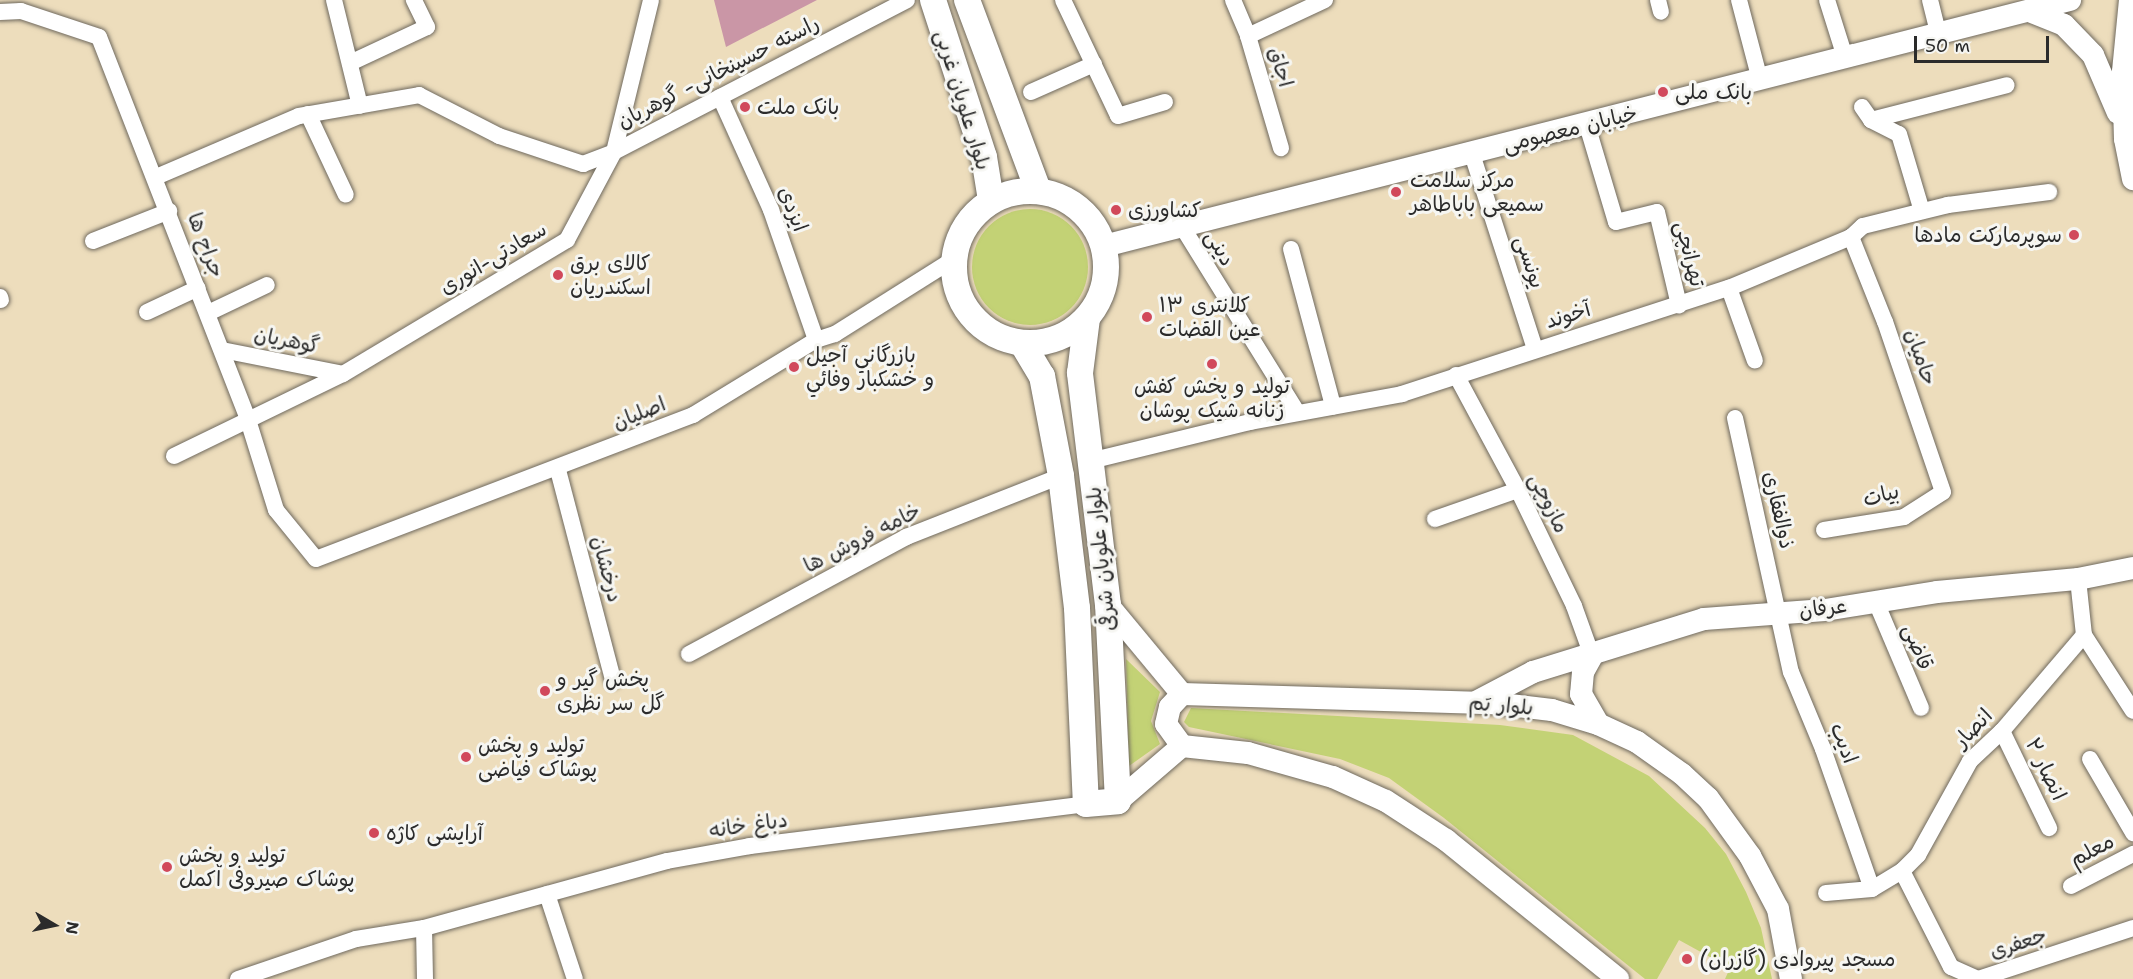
<!DOCTYPE html>
<meta charset="utf-8">
<style>
body{margin:0}
#map{position:relative;width:2133px;height:979px;overflow:hidden;background:#edddbc;font-family:"Shantell Sans","Playpen Sans Arabic",sans-serif}
div>[style]{position:absolute}
.green>*{inset:0;background:#c3d275}
.round{border-radius:50%}
.building>*{inset:0;background:#ca96a6}
.roads{filter:drop-shadow(0 0 2px #6f695e) drop-shadow(0 0 2px #6f695e)}
.street>*{height:16px;margin:-8px;padding:0 8px;transform-origin:8px;border-radius:8px;background:#fff}
.secondary>*{height:22px;margin:-11px;padding:0 11px;transform-origin:11px;border-radius:11px;background:#fff}
.primary>*{height:26px;margin:-13px;padding:0 13px;transform-origin:13px;border-radius:13px;background:#fff}
.primary>.ring{margin:-13px;padding:0;box-sizing:content-box;background:none;border:26px solid #fff;border-radius:50%}
.dots>*{width:16px;height:16px;translate:-50% -50%;box-sizing:border-box;border:3px solid #f6f6f2;border-radius:50%}
span{translate:-50% -50%;white-space:nowrap;text-align:center;line-height:1.15;-webkit-text-stroke:6px #f6f6f2;paint-order:stroke}
.street-label{font-size:21px;color:#2b2b2b}
.poi-label{font-size:21px;color:#2b2b2b}
.left{translate:0 -50%;text-align:left}
.right{translate:-100% -50%;text-align:right}
.north{position:absolute;left:24px;top:895px;width:60px;height:60px;-webkit-text-stroke:4px #f6f6f2;paint-order:stroke;rotate:99deg;font-size:16px;font-weight:700;line-height:24px;text-align:center;color:#2b2b2b}
.north::after{content:'';display:block;margin:auto;width:21px;height:27px;background:#2b2b2b;clip-path:polygon(50% 0,100% 100%,50% 72%,0 100%)}
.scale{position:absolute;left:1914px;top:36px;width:135px;height:27px;box-sizing:border-box;border:3px solid #2b2b2b;border-top:0;padding-left:8px;font-size:18px;line-height:21px;white-space:nowrap;color:#2b2b2b;-webkit-text-stroke:4px #f6f6f2;paint-order:stroke}
</style>
<div id="map">
<div class="green">
<i class="round" style="left:972px;top:209px;width:116px;height:116px"></i>
<i style="clip-path:polygon(1126px 659px,1160px 692px,1151px 721px,1160px 744px,1129px 766px)"></i>
<i style="clip-path:polygon(1191px 708px,1500px 725px,1573px 735px,1649px 776px,1705px 828px,1726px 854px,1746px 892px,1761px 928px,1772px 979px,1725px 979px,1730px 968px,1679px 940px,1657px 979px,1645px 979px,1444px 818px,1389px 778px,1340px 759px,1189px 727px,1184px 722px)"></i>
</div>
<div class="building">
<i style="clip-path:polygon(714px 0,817px 0,726px 47px)"></i>
</div>
<div class="roads">
<div class="street">
<i style="left:334px;top:0;width:109px;rotate:76.2deg"></i>
<i style="left:1063px;top:0;width:128px;rotate:64.6deg"></i>
<i style="left:1118px;top:116px;width:49px;rotate:-16.6deg"></i>
<i style="left:1233px;top:0;width:39px;rotate:67deg"></i>
<i style="left:1248px;top:36px;width:117px;rotate:73.6deg"></i>
<i style="left:1658px;top:0;width:12px;rotate:76deg"></i>
<i style="left:1739px;top:0;width:83px;rotate:75.3deg"></i>
<i style="left:1827px;top:0;width:60px;rotate:72.5deg"></i>
<i style="left:1930px;top:0;width:33px;rotate:76deg"></i>
<i style="left:0;top:12px;width:21px;rotate:-3deg"></i>
<i style="left:21px;top:11px;width:82px;rotate:18.4deg"></i>
<i style="left:99px;top:37px;width:411px;rotate:68.7deg"></i>
<i style="left:248px;top:420px;width:94px;rotate:72.7deg"></i>
<i style="left:276px;top:510px;width:63px;rotate:50.8deg"></i>
<i style="left:316px;top:559px;width:404px;rotate:-20.9deg"></i>
<i style="left:693px;top:415px;width:144px;rotate:-31.4deg"></i>
<i style="left:816px;top:340px;width:20px;rotate:-18deg"></i>
<i style="left:835px;top:334px;width:141px;rotate:-32.2deg"></i>
<i style="left:1248px;top:36px;width:85px;rotate:-25.1deg"></i>
<i style="left:350px;top:63px;width:85px;rotate:-25.1deg"></i>
<i style="left:427px;top:27px;width:30px;rotate:-116deg"></i>
<i style="left:1031px;top:92px;width:69px;rotate:-24deg"></i>
<i style="left:720px;top:97px;width:124px;rotate:65.7deg"></i>
<i style="left:771px;top:210px;width:138px;rotate:70.9deg"></i>
<i style="left:1862px;top:107px;width:16px;rotate:55deg"></i>
<i style="left:1871px;top:120px;width:31px;rotate:27deg"></i>
<i style="left:1899px;top:134px;width:80px;rotate:73.4deg"></i>
<i style="left:308px;top:114px;width:89px;rotate:64.9deg"></i>
<i style="left:1871px;top:120px;width:140px;rotate:-14.4deg"></i>
<i style="left:1587px;top:125px;width:101px;rotate:73.4deg"></i>
<i style="left:1616px;top:222px;width:42px;rotate:-13.7deg"></i>
<i style="left:1657px;top:212px;width:96px;rotate:76.7deg"></i>
<i style="left:1472px;top:154px;width:205px;rotate:72.1deg"></i>
<i style="left:156px;top:177px;width:155px;rotate:-23.1deg"></i>
<i style="left:299px;top:116px;width:122px;rotate:-9.9deg"></i>
<i style="left:419px;top:95px;width:90px;rotate:27.1deg"></i>
<i style="left:499px;top:136px;width:89px;rotate:18.4deg"></i>
<i style="left:583px;top:164px;width:33px;rotate:-21deg"></i>
<i style="left:614px;top:152px;width:330px;rotate:-27.4deg"></i>
<i style="left:1183px;top:228px;width:216px;rotate:58.2deg"></i>
<i style="left:93px;top:241px;width:82px;rotate:-21.5deg"></i>
<i style="left:1291px;top:249px;width:163px;rotate:75deg"></i>
<i style="left:1729px;top:288px;width:77px;rotate:70.4deg"></i>
<i style="left:0;top:297px;width:3px;rotate:72deg"></i>
<i style="left:147px;top:312px;width:56px;rotate:-25.2deg"></i>
<i style="left:208px;top:313px;width:65px;rotate:-25.4deg"></i>
<i style="left:222px;top:350px;width:123px;rotate:11.2deg"></i>
<i style="left:1456px;top:375px;width:131px;rotate:61.7deg"></i>
<i style="left:1518px;top:490px;width:129px;rotate:64.2deg"></i>
<i style="left:1574px;top:606px;width:53px;rotate:70.2deg"></i>
<i style="left:1735px;top:418px;width:260px;rotate:77.6deg"></i>
<i style="left:1791px;top:672px;width:83px;rotate:67.4deg"></i>
<i style="left:1823px;top:749px;width:148px;rotate:70.7deg"></i>
<i style="left:174px;top:456px;width:188px;rotate:-25.9deg"></i>
<i style="left:343px;top:374px;width:261px;rotate:-30.9deg"></i>
<i style="left:567px;top:240px;width:100px;rotate:-61.9deg"></i>
<i style="left:614px;top:152px;width:156px;rotate:-76.3deg"></i>
<i style="left:1090px;top:461px;width:165px;rotate:-13.7deg"></i>
<i style="left:1250px;top:422px;width:155px;rotate:-10.4deg"></i>
<i style="left:1402px;top:394px;width:344px;rotate:-18deg"></i>
<i style="left:1729px;top:288px;width:132px;rotate:-22.7deg"></i>
<i style="left:1851px;top:237px;width:16px;rotate:-43deg"></i>
<i style="left:1863px;top:226px;width:88px;rotate:-13.9deg"></i>
<i style="left:1948px;top:205px;width:102px;rotate:-7.3deg"></i>
<i style="left:558px;top:470px;width:217px;rotate:75.3deg"></i>
<i style="left:1435px;top:519px;width:88px;rotate:-19.3deg"></i>
<i style="left:1824px;top:530px;width:81px;rotate:-9.2deg"></i>
<i style="left:1904px;top:517px;width:46px;rotate:-32.7deg"></i>
<i style="left:1943px;top:492px;width:180px;rotate:-108.8deg"></i>
<i style="left:1885px;top:322px;width:92px;rotate:-111.8deg"></i>
<i style="left:2078px;top:579px;width:56px;rotate:83.9deg"></i>
<i style="left:2084px;top:635px;width:90px;rotate:57.2deg"></i>
<i style="left:1876px;top:602px;width:115px;rotate:67deg"></i>
<i style="left:689px;top:654px;width:247px;rotate:-28.3deg"></i>
<i style="left:906px;top:537px;width:167px;rotate:-21.5deg"></i>
<i style="left:2002px;top:731px;width:108px;rotate:64.1deg"></i>
<i style="left:2090px;top:759px;width:86px;rotate:59.8deg"></i>
<i style="left:1902px;top:871px;width:108px;rotate:63deg"></i>
<i style="left:1951px;top:967px;width:30px;rotate:24deg"></i>
<i style="left:1978px;top:979px;width:163px;rotate:-18.2deg"></i>
<i style="left:2071px;top:886px;width:70px;rotate:-27.3deg"></i>
<i style="left:1826px;top:893px;width:46px;rotate:-5deg"></i>
<i style="left:1872px;top:889px;width:35px;rotate:-31deg"></i>
<i style="left:1902px;top:871px;width:23px;rotate:-45deg"></i>
<i style="left:1918px;top:855px;width:107px;rotate:-61deg"></i>
<i style="left:1970px;top:761px;width:44px;rotate:-43.2deg"></i>
<i style="left:2002px;top:731px;width:126px;rotate:-49.5deg"></i>
<i style="left:547px;top:894px;width:89px;rotate:71.8deg"></i>
<i style="left:238px;top:979px;width:125px;rotate:-18.7deg"></i>
<i style="left:356px;top:939px;width:69px;rotate:-9.2deg"></i>
<i style="left:425px;top:979px;width:51px;rotate:-91.1deg"></i>
<i style="left:424px;top:928px;width:252px;rotate:-15.4deg"></i>
<i style="left:667px;top:861px;width:84px;rotate:-10.2deg"></i>
<i style="left:750px;top:846px;width:339px;rotate:-7.1deg"></i>
</div>
<div class="secondary">
<i style="left:2130px;top:0;width:72px;rotate:95.6deg"></i>
<i style="left:2123px;top:72px;width:67px;rotate:88.3deg"></i>
<i style="left:2125px;top:139px;width:41px;rotate:78.7deg"></i>
<i style="left:2032px;top:12px;width:35px;rotate:22deg"></i>
<i style="left:2064px;top:25px;width:42px;rotate:46deg"></i>
<i style="left:2093px;top:55px;width:63px;rotate:66.7deg"></i>
<i style="left:1104px;top:246px;width:997px;rotate:-14.29deg"></i>
<i style="left:1108px;top:605px;width:116px;rotate:50.3deg"></i>
<i style="left:1182px;top:694px;width:311px;rotate:1.7deg"></i>
<i style="left:1493px;top:703px;width:59px;rotate:6.8deg"></i>
<i style="left:1552px;top:710px;width:48px;rotate:16.9deg"></i>
<i style="left:1598px;top:724px;width:43px;rotate:24.8deg"></i>
<i style="left:1637px;top:742px;width:55px;rotate:35.4deg"></i>
<i style="left:1682px;top:774px;width:35px;rotate:43deg"></i>
<i style="left:1708px;top:798px;width:72px;rotate:54.1deg"></i>
<i style="left:1750px;top:856px;width:60px;rotate:62.2deg"></i>
<i style="left:1778px;top:909px;width:71px;rotate:79.5deg"></i>
<i style="left:1592px;top:656px;width:18px;rotate:119deg"></i>
<i style="left:1583px;top:672px;width:22px;rotate:95deg"></i>
<i style="left:1581px;top:694px;width:34px;rotate:60deg"></i>
<i style="left:1476px;top:702px;width:64px;rotate:-27.8deg"></i>
<i style="left:1533px;top:672px;width:179px;rotate:-17.2deg"></i>
<i style="left:1704px;top:619px;width:121px;rotate:-4.3deg"></i>
<i style="left:1825px;top:610px;width:113px;rotate:-9.1deg"></i>
<i style="left:1937px;top:592px;width:142px;rotate:-5.3deg"></i>
<i style="left:2078px;top:579px;width:56px;rotate:-11.3deg"></i>
<i style="left:1182px;top:746px;width:27px;rotate:-126deg"></i>
<i style="left:1166px;top:724px;width:17px;rotate:-77deg"></i>
<i style="left:1170px;top:707px;width:18px;rotate:-47deg"></i>
<i style="left:1118px;top:801px;width:84px;rotate:-40.7deg"></i>
<i style="left:1182px;top:746px;width:66px;rotate:6.1deg"></i>
<i style="left:1248px;top:753px;width:88px;rotate:15.8deg"></i>
<i style="left:1333px;top:777px;width:58px;rotate:24.4deg"></i>
<i style="left:1386px;top:801px;width:72px;rotate:33deg"></i>
<i style="left:1446px;top:840px;width:221px;rotate:38.9deg"></i>
</div>
<div class="primary">
<i style="left:933px;top:0;width:165px;rotate:72deg"></i>
<i style="left:984px;top:157px;width:44px;rotate:80.8deg"></i>
<i style="left:967px;top:0;width:203px;rotate:69.5deg"></i>
<i class="ring" style="left:954px;top:191px;width:126px;height:126px"></i>
<i style="left:1022px;top:343px;width:39px;rotate:59deg"></i>
<i style="left:1042px;top:376px;width:102px;rotate:79.2deg"></i>
<i style="left:1061px;top:476px;width:133px;rotate:83.1deg"></i>
<i style="left:1077px;top:608px;width:196px;rotate:87.4deg"></i>
<i style="left:1086px;top:804px;width:32px;rotate:-5deg"></i>
<i style="left:1118px;top:801px;width:196px;rotate:-92.9deg"></i>
<i style="left:1108px;top:605px;width:234px;rotate:-96.9deg"></i>
<i style="left:1080px;top:373px;width:55px;rotate:-82.7deg"></i>
</div>
</div>
<div class="dots">
<i style="left:1663px;top:92px;background:#d1495b"></i>
<i style="left:745px;top:107px;background:#d1495b"></i>
<i style="left:1396px;top:192px;background:#d1495b"></i>
<i style="left:1116px;top:210px;background:#d1495b"></i>
<i style="left:2074px;top:235px;background:#d1495b"></i>
<i style="left:558px;top:275px;background:#d1495b"></i>
<i style="left:1147px;top:317px;background:#d1495b"></i>
<i style="left:1212px;top:364px;background:#d1495b"></i>
<i style="left:794px;top:367px;background:#d1495b"></i>
<i style="left:545px;top:691px;background:#d1495b"></i>
<i style="left:466px;top:757px;background:#d1495b"></i>
<i style="left:374px;top:833px;background:#d1495b"></i>
<i style="left:167px;top:867px;background:#d1495b"></i>
<i style="left:1687px;top:959px;background:#d1495b"></i>
</div>
<div class="street-label">
<span style="left:1281px;top:67px;rotate:74deg">اجاق</span>
<span style="left:718px;top:72px;rotate:-27deg">راسته حسینخانی- گوهریان</span>
<span style="left:963px;top:100px;rotate:73deg">بلوار علویان غربی</span>
<span style="left:1570px;top:129px;rotate:-14deg">خیابان معصومی</span>
<span style="left:793px;top:209px;rotate:69deg">ایزدی</span>
<span style="left:206px;top:245px;rotate:69deg">جراح ها</span>
<span style="left:1220px;top:248px;rotate:60deg">دینی</span>
<span style="left:1690px;top:254px;rotate:76deg">تهرانچی</span>
<span style="left:493px;top:258px;rotate:-31deg">سعادتی-انوری</span>
<span style="left:1530px;top:262px;rotate:72deg">یونسی</span>
<span style="left:1568px;top:315px;rotate:-17deg">آخوند</span>
<span style="left:287px;top:340px;rotate:11deg">گوهریان</span>
<span style="left:1921px;top:357px;rotate:71deg">حامیان</span>
<span style="left:639px;top:413px;rotate:-22deg">اصلیان</span>
<span style="left:1881px;top:495px;rotate:-14deg">بیات</span>
<span style="left:1549px;top:503px;rotate:64deg">مازوچی</span>
<span style="left:1779px;top:510px;rotate:77deg">ذوالفقاری</span>
<span style="left:862px;top:538px;rotate:-27deg">خامه فروش ها</span>
<span style="left:1101px;top:559px;rotate:-96deg">بلوار علویان شرقی</span>
<span style="left:607px;top:569px;rotate:75deg">درخشان</span>
<span style="left:1823px;top:608px;rotate:-6deg">عرفان</span>
<span style="left:1918px;top:647px;rotate:69deg">قاضی</span>
<span style="left:1501px;top:705px;rotate:5deg">بلوار بَم</span>
<span style="left:1973px;top:728px;rotate:-46deg">انصار</span>
<span style="left:1844px;top:743px;rotate:69deg">ادیب</span>
<span style="left:2046px;top:769px;rotate:64deg">انصار ۲</span>
<span style="left:748px;top:825px;rotate:-8deg">دباغ خانه</span>
<span style="left:2092px;top:850px;rotate:-27deg">معلم</span>
<span style="left:2018px;top:943px;rotate:-18deg">جعفری</span>
</div>
<div class="poi-label">
<span class="left" style="left:1675px;top:92px">بانک ملی</span>
<span class="left" style="left:757px;top:107px">بانک ملت</span>
<span class="left" style="left:1410px;top:192px">مرکز سلامت<br>سمیعی باباطاهر</span>
<span class="left" style="left:1128px;top:210px">کشاورزی</span>
<span class="right" style="left:2062px;top:235px">سوپرمارکت مادها</span>
<span class="left" style="left:570px;top:275px">کالای برق<br>اسکندریان</span>
<span class="left" style="left:1159px;top:317px">کلانتری ۱۳<br>عین القضات</span>
<span class="left" style="left:806px;top:367px">بازرگاني آجيل<br>و خشكبار وفائي</span>
<span style="left:1212px;top:398px">تولید و پخش کفش<br>زنانه شیک پوشان</span>
<span class="left" style="left:557px;top:691px">پخش گیر و<br>گل سر نظری</span>
<span class="left" style="left:478px;top:757px">تولید و پخش<br>پوشاک فیاضی</span>
<span class="left" style="left:386px;top:833px">آرایشی کاژه</span>
<span class="left" style="left:179px;top:867px">تولید و پخش<br>پوشاک صیروفی اکمل</span>
<span class="left" style="left:1699px;top:959px">مسجد پیروادی (گازران)</span>
</div>
<div class="north">N</div>
<div class="scale">50 m</div>
</div>
